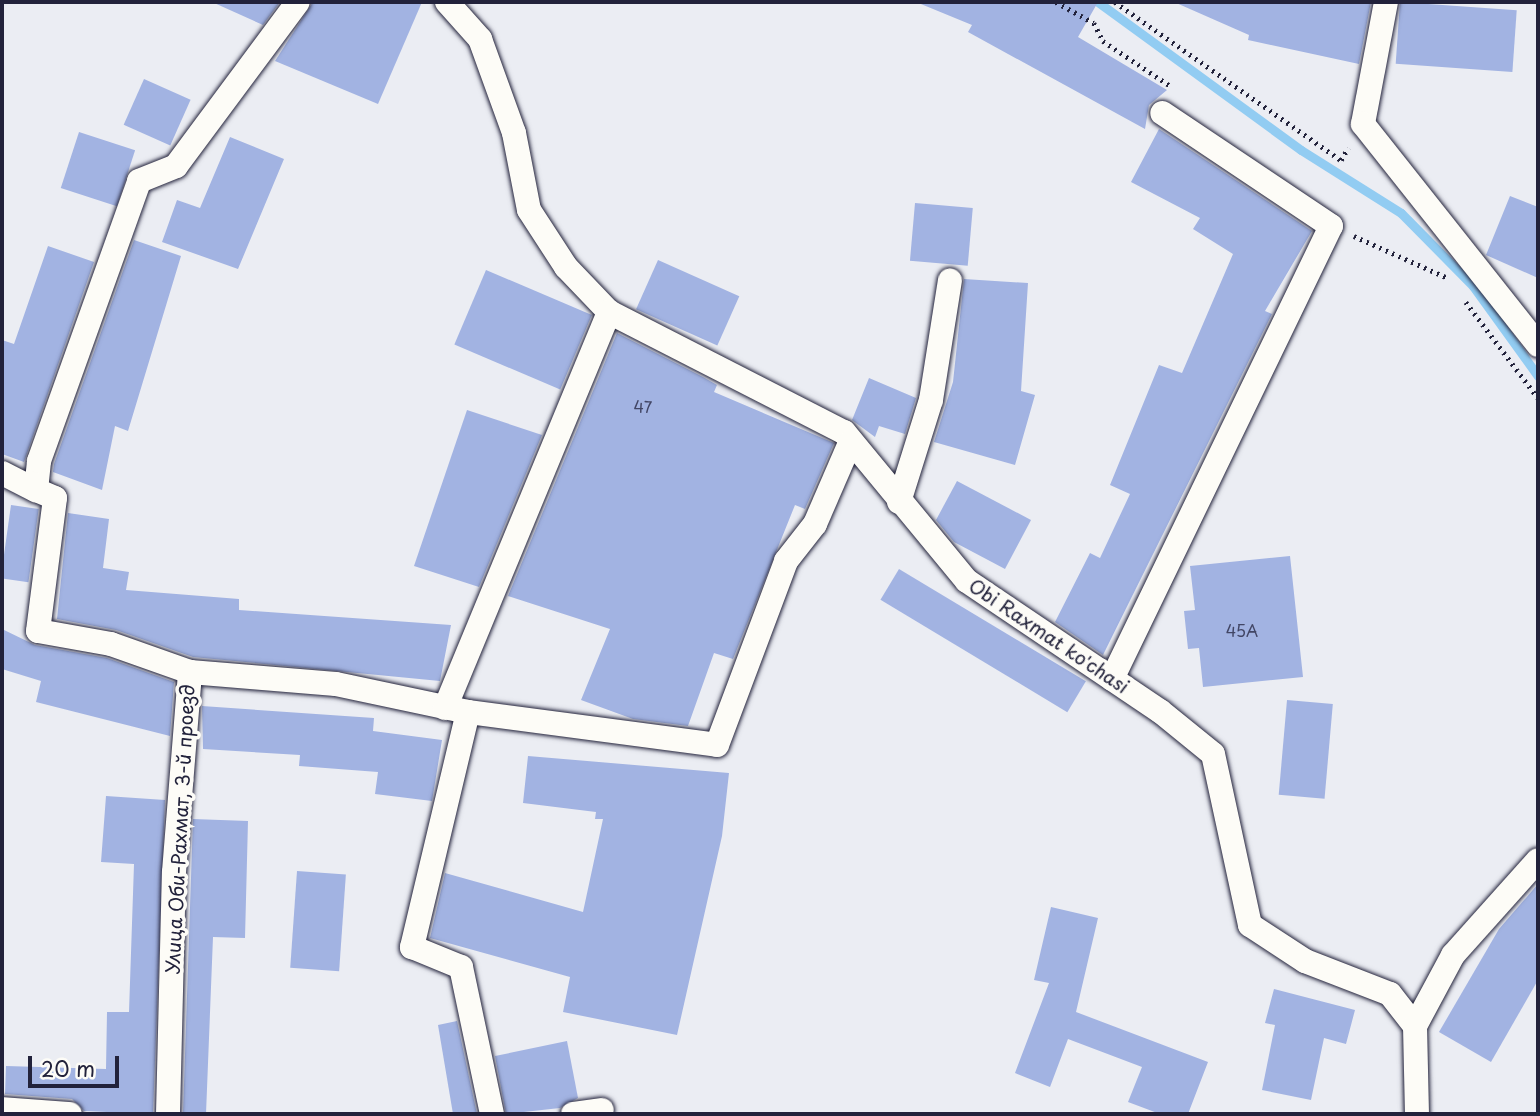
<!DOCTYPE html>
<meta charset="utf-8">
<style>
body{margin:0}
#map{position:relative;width:1540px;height:1116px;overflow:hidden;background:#ebedf3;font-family:"Playpen Sans",sans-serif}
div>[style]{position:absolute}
.stream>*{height:9px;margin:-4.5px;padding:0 4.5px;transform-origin:4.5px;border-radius:4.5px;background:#92ccf2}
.building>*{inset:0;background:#a2b3e2;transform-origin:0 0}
.path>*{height:4.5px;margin-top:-2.25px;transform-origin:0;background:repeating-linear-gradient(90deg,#22223b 0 2px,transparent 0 7px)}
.roads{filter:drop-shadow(0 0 2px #22223b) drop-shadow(0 0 2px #22223b)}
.street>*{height:24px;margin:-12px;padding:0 12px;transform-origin:12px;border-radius:12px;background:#fdfcf7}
span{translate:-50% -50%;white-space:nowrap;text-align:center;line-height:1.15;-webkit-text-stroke:7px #fdfcf7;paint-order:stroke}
.number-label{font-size:16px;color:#424665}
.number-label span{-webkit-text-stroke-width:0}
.street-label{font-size:19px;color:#22223b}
.frame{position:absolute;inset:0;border:4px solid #22223b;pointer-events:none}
.scale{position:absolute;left:28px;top:1056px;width:91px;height:32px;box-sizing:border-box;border:4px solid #22223b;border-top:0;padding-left:9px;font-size:21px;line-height:24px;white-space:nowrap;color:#22223b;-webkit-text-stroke:5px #fdfcf7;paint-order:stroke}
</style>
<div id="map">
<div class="stream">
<i style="left:1098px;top:2px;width:251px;rotate:36.1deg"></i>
<i style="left:1301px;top:150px;width:118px;rotate:32.2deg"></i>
<i style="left:1401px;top:213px;width:103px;rotate:45.4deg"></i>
<i style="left:1473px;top:286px;width:111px;rotate:54.2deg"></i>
</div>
<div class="building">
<i style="clip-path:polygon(212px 2px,280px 2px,263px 25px)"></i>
<i style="clip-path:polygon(313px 2px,422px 2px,378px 104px,275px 61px)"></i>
<i style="clip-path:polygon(916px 2px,1098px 2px,1078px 37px,1167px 90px,1149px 105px,1145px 129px,968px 32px,972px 25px)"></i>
<i style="clip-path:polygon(1174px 2px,1371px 2px,1359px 64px,1248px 40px,1249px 35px)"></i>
<i style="left:1400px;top:2px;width:117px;height:62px;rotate:4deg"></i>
<i style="left:144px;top:79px;width:51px;height:50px;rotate:24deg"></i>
<i style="clip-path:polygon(1159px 129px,1312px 231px,1265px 311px,1272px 314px,1103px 655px,1055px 622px,1090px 553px,1100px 558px,1130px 494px,1110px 485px,1159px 365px,1182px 373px,1233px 254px,1193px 229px,1200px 218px,1131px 182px)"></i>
<i style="left:79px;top:132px;width:59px;height:59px;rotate:18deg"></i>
<i style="clip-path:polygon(230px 137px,284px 159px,238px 269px,162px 242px,177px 200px,200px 208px)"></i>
<i style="clip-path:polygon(1510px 196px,1538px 207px,1538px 278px,1486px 255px)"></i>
<i style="left:915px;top:203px;width:58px;height:58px;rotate:5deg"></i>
<i style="clip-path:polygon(134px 240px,181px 256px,128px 431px,115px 426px,102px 490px,53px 472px,54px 464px)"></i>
<i style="clip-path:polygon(48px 246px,94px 262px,24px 462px,2px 454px,2px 340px,14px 344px)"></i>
<i style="left:658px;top:260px;width:89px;height:54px;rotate:24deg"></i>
<i style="left:486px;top:270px;width:115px;height:81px;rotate:23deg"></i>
<i style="clip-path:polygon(964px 279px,1028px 283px,1021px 391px,1035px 395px,1015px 465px,934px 442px,953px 382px)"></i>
<i style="clip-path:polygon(617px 333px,703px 377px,717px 385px,714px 392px,834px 443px,805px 509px,795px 505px,733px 659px,714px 653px,688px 726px,633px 719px,581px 700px,610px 629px,508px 596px)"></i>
<i style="clip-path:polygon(869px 378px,916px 398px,905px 434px,879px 426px,875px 437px,852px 420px)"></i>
<i style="clip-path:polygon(467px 410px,542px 435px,479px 587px,414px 566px)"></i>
<i style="clip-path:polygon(957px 481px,1031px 520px,1005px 569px,954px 542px,936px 520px)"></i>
<i style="left:11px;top:505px;width:28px;height:74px;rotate:8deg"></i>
<i style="clip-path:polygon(68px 513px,109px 519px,103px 568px,129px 572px,126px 590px,239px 599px,239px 610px,451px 625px,440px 681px,193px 657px,116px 630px,57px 619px)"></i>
<i style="clip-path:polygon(1290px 556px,1303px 677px,1203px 687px,1199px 648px,1188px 649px,1184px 611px,1195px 610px,1190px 566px)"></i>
<i style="left:899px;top:569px;width:218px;height:36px;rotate:31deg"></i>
<i style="clip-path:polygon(2px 629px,35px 645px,107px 658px,174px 682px,170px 736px,36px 702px,41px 681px,2px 669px)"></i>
<i style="left:1287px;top:700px;width:46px;height:95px;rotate:5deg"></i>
<i style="clip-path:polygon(202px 706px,374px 718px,373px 731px,442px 740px,432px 801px,375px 794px,378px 772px,299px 766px,300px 755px,203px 749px)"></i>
<i style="clip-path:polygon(528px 756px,729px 773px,722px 836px,677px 1035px,563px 1012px,570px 977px,430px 938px,445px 873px,583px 912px,603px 819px,595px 819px,596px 812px,523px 803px)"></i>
<i style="clip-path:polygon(106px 796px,165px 800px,153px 1114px,84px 1111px,72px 1099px,5px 1094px,6px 1066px,106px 1069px,107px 1012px,129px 1012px,134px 864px,101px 862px)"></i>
<i style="clip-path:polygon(193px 819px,248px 821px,245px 938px,213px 937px,206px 1114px,183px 1114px)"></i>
<i style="left:297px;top:871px;width:49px;height:97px;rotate:4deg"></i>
<i style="clip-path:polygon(1538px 884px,1538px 980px,1491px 1062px,1439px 1032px,1499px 929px)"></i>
<i style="clip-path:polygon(1051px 907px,1098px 918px,1076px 1012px,1208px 1062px,1188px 1114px,1160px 1114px,1128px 1102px,1142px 1067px,1068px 1039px,1050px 1087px,1015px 1073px,1049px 983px,1034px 980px)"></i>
<i style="clip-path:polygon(1274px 989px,1355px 1010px,1346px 1044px,1324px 1038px,1311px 1100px,1262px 1090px,1275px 1025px,1265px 1023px)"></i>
<i style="clip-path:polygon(457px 1021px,477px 1114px,453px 1114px,438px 1025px)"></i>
<i style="clip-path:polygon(567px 1041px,578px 1098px,560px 1108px,506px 1114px,495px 1056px)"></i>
</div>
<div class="path">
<i style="left:1056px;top:2px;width:43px;rotate:28.9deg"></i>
<i style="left:1094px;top:23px;width:20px;rotate:63deg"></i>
<i style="left:1103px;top:41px;width:83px;rotate:33.7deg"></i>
<i style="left:1115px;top:2px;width:276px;rotate:35deg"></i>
<i style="left:1341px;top:160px;width:14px;rotate:-60deg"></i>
<i style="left:1354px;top:236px;width:103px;rotate:24.1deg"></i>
<i style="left:1466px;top:302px;width:120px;rotate:53.1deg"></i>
</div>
<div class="roads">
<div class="street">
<i style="left:447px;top:2px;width:50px;rotate:48.3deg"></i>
<i style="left:480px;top:39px;width:100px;rotate:70.1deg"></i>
<i style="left:514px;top:133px;width:78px;rotate:79deg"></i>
<i style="left:529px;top:210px;width:68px;rotate:57deg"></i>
<i style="left:566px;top:267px;width:62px;rotate:46.3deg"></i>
<i style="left:609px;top:312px;width:264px;rotate:27.1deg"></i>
<i style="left:844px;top:432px;width:193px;rotate:50.5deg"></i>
<i style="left:967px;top:581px;width:233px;rotate:34deg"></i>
<i style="left:1160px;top:711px;width:68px;rotate:39.1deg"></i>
<i style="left:1213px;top:754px;width:175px;rotate:77.8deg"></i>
<i style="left:1250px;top:925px;width:66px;rotate:33.2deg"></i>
<i style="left:1305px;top:961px;width:91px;rotate:21.2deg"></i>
<i style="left:1390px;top:994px;width:41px;rotate:52deg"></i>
<i style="left:1415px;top:1026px;width:88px;rotate:88.7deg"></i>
<i style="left:1386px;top:2px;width:124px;rotate:100.7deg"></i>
<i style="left:1363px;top:124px;width:282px;rotate:51.6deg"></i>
<i style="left:2px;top:473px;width:38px;rotate:27deg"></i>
<i style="left:899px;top:502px;width:107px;rotate:-72.6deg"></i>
<i style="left:931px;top:400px;width:121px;rotate:-81deg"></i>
<i style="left:190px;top:672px;width:146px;rotate:4.7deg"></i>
<i style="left:336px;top:684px;width:135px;rotate:12deg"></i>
<i style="left:468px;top:712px;width:251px;rotate:7.5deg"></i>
<i style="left:717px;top:745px;width:197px;rotate:-69.4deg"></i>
<i style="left:786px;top:561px;width:47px;rotate:-51.9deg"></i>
<i style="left:815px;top:524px;width:90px;rotate:-66.6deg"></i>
<i style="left:1112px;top:679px;width:503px;rotate:-64.2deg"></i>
<i style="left:1331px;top:226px;width:203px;rotate:-146.2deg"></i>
<i style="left:445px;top:708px;width:429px;rotate:-67.5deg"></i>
<i style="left:468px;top:712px;width:242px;rotate:103.4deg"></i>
<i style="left:412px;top:947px;width:53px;rotate:22.2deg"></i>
<i style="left:461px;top:967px;width:150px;rotate:78.1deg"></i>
<i style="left:1415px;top:1026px;width:81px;rotate:-61.8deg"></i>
<i style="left:1453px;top:955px;width:127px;rotate:-48.2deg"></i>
<i style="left:2px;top:1109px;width:68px;rotate:4.2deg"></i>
<i style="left:168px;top:1114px;width:242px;rotate:-88.6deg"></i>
<i style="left:174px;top:872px;width:201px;rotate:-85.4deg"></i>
<i style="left:190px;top:672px;width:84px;rotate:-160.5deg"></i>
<i style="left:111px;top:644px;width:74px;rotate:-169.9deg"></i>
<i style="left:38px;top:631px;width:134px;rotate:-82.7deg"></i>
<i style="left:55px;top:498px;width:21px;rotate:-157deg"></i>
<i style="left:36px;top:490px;width:29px;rotate:-84deg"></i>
<i style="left:39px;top:461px;width:297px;rotate:-70.3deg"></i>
<i style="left:139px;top:181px;width:40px;rotate:-22deg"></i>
<i style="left:176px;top:166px;width:204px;rotate:-53.4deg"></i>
<i style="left:573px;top:1114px;width:29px;rotate:-8deg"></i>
</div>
</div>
<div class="number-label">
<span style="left:643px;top:406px">47</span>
<span style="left:1242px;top:630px">45А</span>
</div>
<div class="street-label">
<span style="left:1049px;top:636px;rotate:34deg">Obi Raxmat ko'chasi</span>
<span style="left:180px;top:829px;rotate:-87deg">Улица Оби-Рахмат, 3-й проезд</span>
</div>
<div class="frame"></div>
<div class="scale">20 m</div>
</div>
